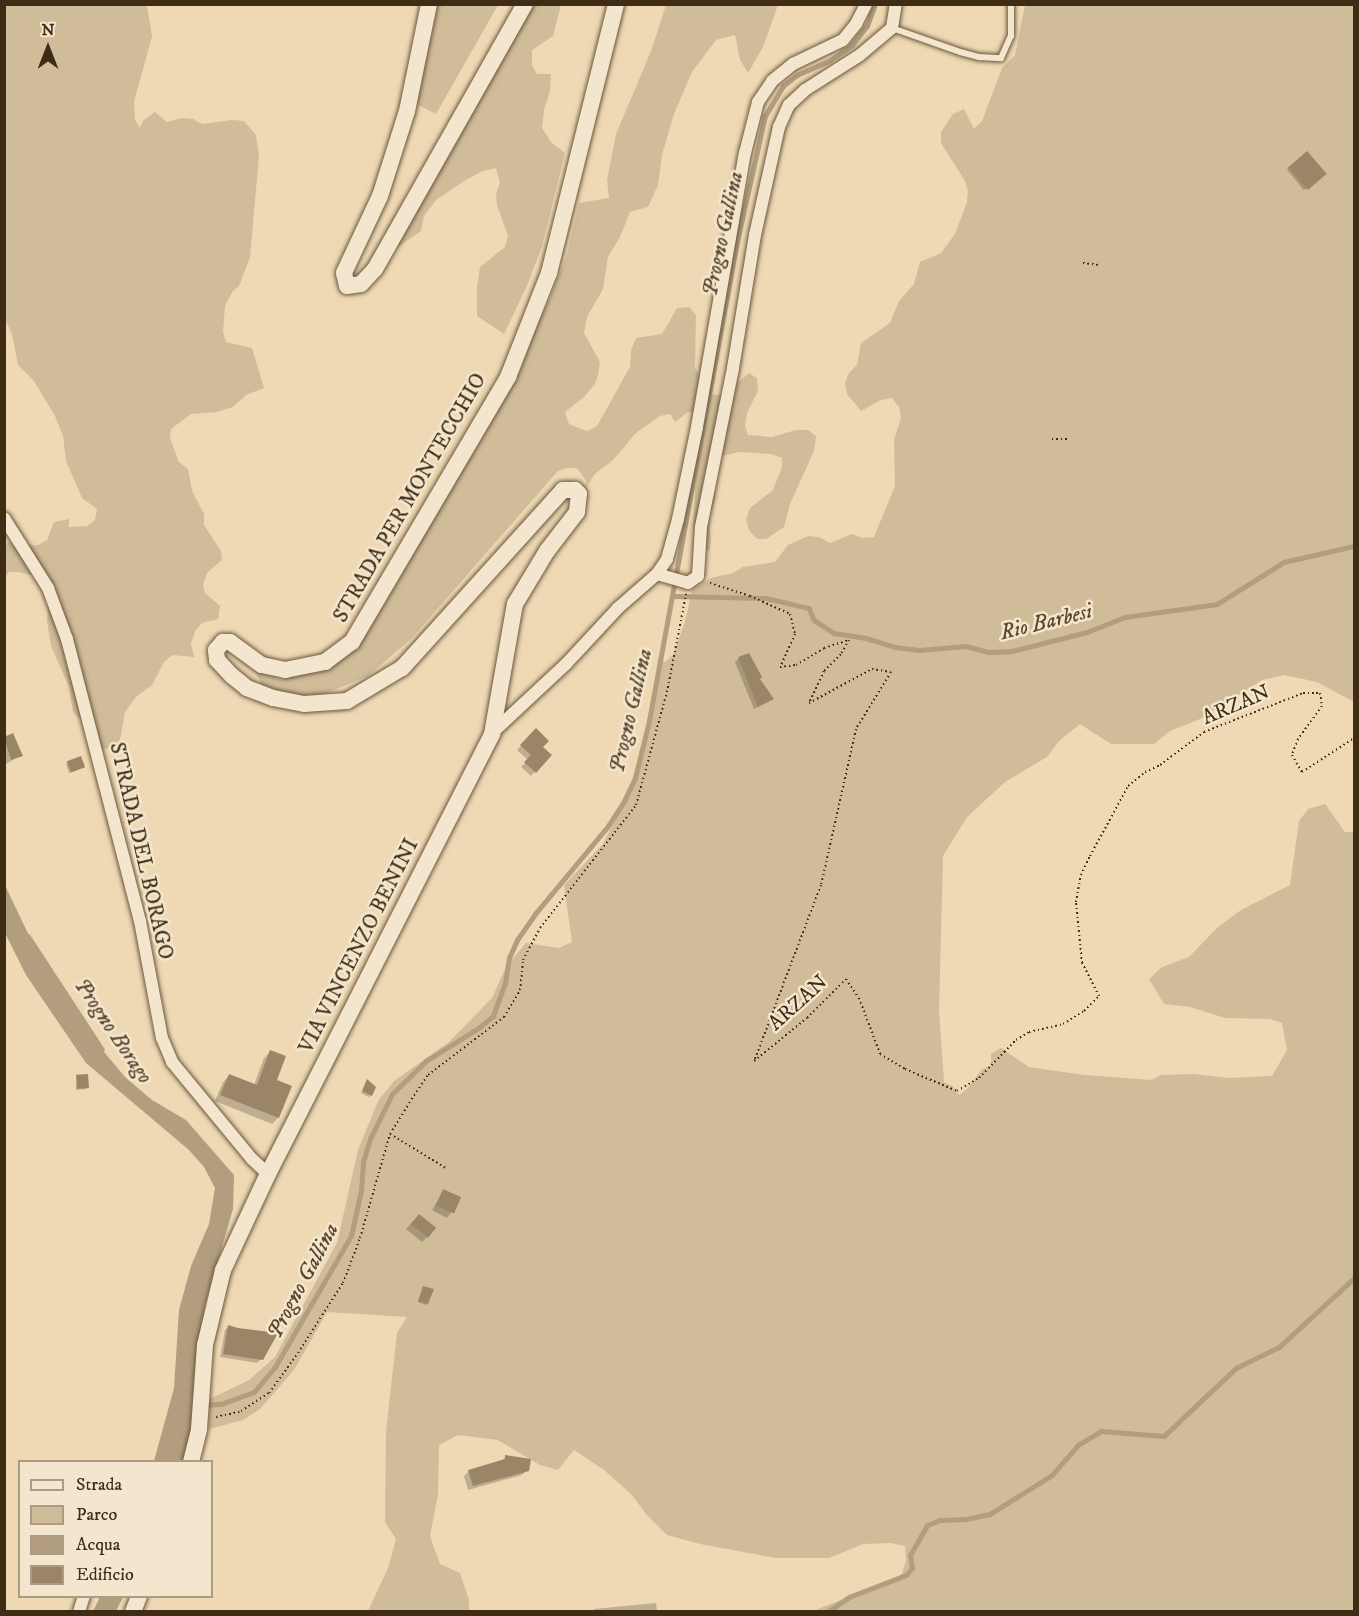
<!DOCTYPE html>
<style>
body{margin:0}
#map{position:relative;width:1359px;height:1616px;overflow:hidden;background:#eed9b4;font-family:"IM FELL DW Pica",serif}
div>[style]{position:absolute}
.green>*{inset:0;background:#d0bc99}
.water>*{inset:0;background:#b29e7e}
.shadow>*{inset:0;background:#0003;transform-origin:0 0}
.stream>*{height:4.5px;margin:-2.25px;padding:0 2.25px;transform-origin:2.25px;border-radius:2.25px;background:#b29e7e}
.building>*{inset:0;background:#9a8667;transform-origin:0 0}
.path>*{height:2px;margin-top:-1px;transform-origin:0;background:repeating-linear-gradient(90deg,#3f2c14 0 1.5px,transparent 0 4.5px)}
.roads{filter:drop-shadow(0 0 2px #6b573c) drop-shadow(0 0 2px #6b573c)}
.service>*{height:6px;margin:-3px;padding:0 3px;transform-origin:3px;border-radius:3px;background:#f4e6ce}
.minor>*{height:12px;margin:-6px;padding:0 6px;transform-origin:6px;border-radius:6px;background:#f4e6ce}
.tertiary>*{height:16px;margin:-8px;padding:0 8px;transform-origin:8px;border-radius:8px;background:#f4e6ce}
span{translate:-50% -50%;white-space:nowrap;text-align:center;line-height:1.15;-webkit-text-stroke:5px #f4e6ce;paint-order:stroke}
.street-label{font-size:21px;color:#3f2c14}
.water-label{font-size:22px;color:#5c482e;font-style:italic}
.frame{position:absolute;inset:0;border:6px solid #3f2c14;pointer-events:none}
.legend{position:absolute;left:18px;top:1460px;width:195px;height:138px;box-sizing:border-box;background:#f4e6ce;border:2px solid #ac9c84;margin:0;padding:8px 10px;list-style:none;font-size:18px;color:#3f2c14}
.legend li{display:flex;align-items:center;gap:12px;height:30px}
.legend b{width:30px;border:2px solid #ac9c84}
.north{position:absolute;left:18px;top:18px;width:60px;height:60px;-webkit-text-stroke:4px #f4e6ce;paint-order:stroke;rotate:0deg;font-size:16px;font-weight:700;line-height:24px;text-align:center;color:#3f2c14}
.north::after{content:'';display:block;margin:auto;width:21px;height:27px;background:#3f2c14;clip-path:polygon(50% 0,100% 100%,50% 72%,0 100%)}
</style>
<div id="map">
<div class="green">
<i style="clip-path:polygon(5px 5px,147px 5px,152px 36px,134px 102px,135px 120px,140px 128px,143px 121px,155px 112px,167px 122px,182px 118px,193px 119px,202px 124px,232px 120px,244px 121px,256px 135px,259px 156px,250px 257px,239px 286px,233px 291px,225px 306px,223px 332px,226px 342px,252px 348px,264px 388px,246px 395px,233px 407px,217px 412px,191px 414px,171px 429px,170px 438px,179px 462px,188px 469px,192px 491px,204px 514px,204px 525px,221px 551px,222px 560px,207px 573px,203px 585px,205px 593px,220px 606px,218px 619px,202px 623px,195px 631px,191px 644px,194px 657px,172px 655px,164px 662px,152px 685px,136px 697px,125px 712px,120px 740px,112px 748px,100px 749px,91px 724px,79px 718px,73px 712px,69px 687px,51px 646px,47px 621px,49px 594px,43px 583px,32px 575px,18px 572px,9px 572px,5px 577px,5px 544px,9px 542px,21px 546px,38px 545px,47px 540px,54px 522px,69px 519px,69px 527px,87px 526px,95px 520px,97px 509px,82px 498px,66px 461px,63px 436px,55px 416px,34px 381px,18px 365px,12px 334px,5px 319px)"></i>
<i style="clip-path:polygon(438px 5px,498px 5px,436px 114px,416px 104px)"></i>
<i style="clip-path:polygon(528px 5px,561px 5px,553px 36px,532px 50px,532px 65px,537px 74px,551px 74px,550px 91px,544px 110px,542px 128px,551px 142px,565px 153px,542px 246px,527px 286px,504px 334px,477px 316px,477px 287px,480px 267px,505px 247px,508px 236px,497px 205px,496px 194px,500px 183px,496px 168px,483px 171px,464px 181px,436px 200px,424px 216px,421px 231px,385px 256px)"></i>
<i style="clip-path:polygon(666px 5px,778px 5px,763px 47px,748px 73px,740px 60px,735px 35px,716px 40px,692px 72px,674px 114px,662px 155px,658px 185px,648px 207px,630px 212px,620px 237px,608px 257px,603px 289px,587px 317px,584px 333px,600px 362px,598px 375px,595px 384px,584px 397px,565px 412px,569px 424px,581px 429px,588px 431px,597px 426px,630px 367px,631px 350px,636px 338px,662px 334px,677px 308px,689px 307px,696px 315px,695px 368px,712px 394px,723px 396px,749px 373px,757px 378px,758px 391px,747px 413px,745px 426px,748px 435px,772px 437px,796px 430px,808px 430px,816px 436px,814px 451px,790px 504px,784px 527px,766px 539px,757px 539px,749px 530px,746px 519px,750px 508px,773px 490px,782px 467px,782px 458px,771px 454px,740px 452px,720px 456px,715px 471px,715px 501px,709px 517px,711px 542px,709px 552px,697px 537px,693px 525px,700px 412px,688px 412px,675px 422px,670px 414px,660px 416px,636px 433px,613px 460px,595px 474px,585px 489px,587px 482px,577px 468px,566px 468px,557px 472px,411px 639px,368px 676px,312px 699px,265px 691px,255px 671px,281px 680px,345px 654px,502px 398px,551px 296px,567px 254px,579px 203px,609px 198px,607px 180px,616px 134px,651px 51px)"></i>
<i style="clip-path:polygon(1025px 5px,1354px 5px,1354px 702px,1317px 682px,1284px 675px,1262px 680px,1200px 719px,1170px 731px,1154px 744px,1111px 744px,1080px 724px,1059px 741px,1047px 757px,1005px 782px,967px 817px,943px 856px,939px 1011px,944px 1082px,952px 1086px,959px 1095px,968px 1088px,981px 1070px,991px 1065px,991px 1054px,1001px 1048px,1029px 1067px,1084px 1075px,1151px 1080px,1161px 1075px,1194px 1074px,1228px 1078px,1272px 1076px,1287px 1050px,1282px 1023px,1270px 1019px,1225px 1018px,1190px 1007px,1164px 1004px,1149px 979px,1162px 967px,1189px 957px,1218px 927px,1241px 910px,1290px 885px,1299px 821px,1308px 809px,1325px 804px,1345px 832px,1354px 832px,1354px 1611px,813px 1611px,864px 1591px,885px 1586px,902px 1574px,906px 1560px,905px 1546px,891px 1543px,863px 1544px,829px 1558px,776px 1558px,700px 1544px,667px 1535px,646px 1514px,632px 1495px,604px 1470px,574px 1450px,558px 1470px,540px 1465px,498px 1440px,458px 1435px,439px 1445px,438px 1495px,430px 1536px,440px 1564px,460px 1573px,469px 1600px,469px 1611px,368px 1611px,388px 1568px,396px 1539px,385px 1522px,386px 1432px,397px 1333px,407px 1317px,327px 1312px,294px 1370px,260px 1409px,243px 1420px,209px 1429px,210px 1399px,249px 1380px,275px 1357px,337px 1243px,358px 1150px,378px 1101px,394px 1081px,449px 1042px,492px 998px,506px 967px,526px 943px,559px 948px,572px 942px,564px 885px,603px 844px,616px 818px,636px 770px,654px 712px,658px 658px,665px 662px,673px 655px,685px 622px,692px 590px,711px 578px,733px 573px,743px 567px,775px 562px,788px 545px,808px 536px,819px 537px,830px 543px,852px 534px,862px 538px,874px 537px,895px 486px,894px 440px,901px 418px,899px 407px,892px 398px,881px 400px,861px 411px,847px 394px,845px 383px,849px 373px,857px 365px,861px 343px,890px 323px,899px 301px,914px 284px,920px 262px,941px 253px,955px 234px,967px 202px,968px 191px,965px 181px,941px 143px,941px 132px,953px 114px,964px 109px,974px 129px,982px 121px,1002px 68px,1015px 55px)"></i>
</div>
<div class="water">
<i style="clip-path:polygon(4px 883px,32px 942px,89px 1034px,125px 1077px,152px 1100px,186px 1120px,234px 1175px,233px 1209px,205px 1305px,193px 1424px,184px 1461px,154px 1461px,174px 1388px,179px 1310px,191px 1266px,209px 1224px,215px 1188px,204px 1167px,189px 1150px,86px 1063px,26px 975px,5px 933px)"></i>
<i style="clip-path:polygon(100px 1597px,100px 1596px,123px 1597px,116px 1611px,93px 1611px)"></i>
</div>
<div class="shadow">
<i style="left:1307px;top:153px;width:27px;height:26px;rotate:51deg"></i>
<i style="clip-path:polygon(739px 658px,772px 699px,754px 709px,735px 662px)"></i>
<i style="clip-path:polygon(536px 730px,541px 747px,550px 755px,531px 776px,521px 767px,528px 760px,517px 750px)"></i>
<i style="clip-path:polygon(4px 738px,21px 755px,6px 764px,4px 759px)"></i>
<i style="clip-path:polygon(68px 762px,84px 767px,69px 773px,66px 764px)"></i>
<i style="clip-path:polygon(271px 1051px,275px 1081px,290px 1087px,278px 1118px,272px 1124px,215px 1101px,223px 1082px,229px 1076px,254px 1085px,264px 1058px)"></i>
<i style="clip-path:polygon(77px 1076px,88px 1087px,86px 1089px,76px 1090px)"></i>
<i style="clip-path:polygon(367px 1081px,371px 1095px,369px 1097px,361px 1093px)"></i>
<i style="clip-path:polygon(444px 1190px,451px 1213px,447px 1218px,432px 1210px)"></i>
<i style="clip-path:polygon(414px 1220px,427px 1237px,422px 1242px,406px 1229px)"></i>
<i style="left:423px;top:1287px;width:9px;height:16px;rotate:18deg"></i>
<i style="clip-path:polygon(228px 1327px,261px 1359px,257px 1363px,220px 1357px,225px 1330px)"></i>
<i style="clip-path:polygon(506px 1456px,527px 1470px,522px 1475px,468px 1490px,464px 1476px,468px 1472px,501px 1462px)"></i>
<i style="clip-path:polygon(656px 1603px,657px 1612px,592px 1612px,594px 1609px)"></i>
</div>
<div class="stream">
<i style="left:672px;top:596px;width:94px;rotate:1.2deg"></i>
<i style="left:766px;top:598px;width:44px;rotate:13.1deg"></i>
<i style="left:809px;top:608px;width:13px;rotate:67deg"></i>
<i style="left:814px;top:620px;width:24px;rotate:33deg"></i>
<i style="left:834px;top:633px;width:32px;rotate:9deg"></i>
<i style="left:866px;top:638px;width:30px;rotate:17deg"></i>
<i style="left:895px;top:647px;width:24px;rotate:7deg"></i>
<i style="left:919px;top:650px;width:47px;rotate:-4.9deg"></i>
<i style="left:966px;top:646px;width:24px;rotate:15deg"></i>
<i style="left:989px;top:652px;width:23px;rotate:-2deg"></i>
<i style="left:1012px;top:651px;width:77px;rotate:-14.2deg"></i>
<i style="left:1087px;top:632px;width:41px;rotate:-21.5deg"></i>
<i style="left:1125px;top:617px;width:93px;rotate:-8deg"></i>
<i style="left:1217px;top:604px;width:79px;rotate:-32.1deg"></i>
<i style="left:1284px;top:562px;width:72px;rotate:-12.9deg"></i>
<i style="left:28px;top:936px;width:135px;rotate:56.8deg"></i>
<i style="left:205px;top:1405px;width:16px;rotate:-4deg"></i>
<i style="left:221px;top:1404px;width:35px;rotate:-20deg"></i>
<i style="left:254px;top:1392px;width:33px;rotate:-50deg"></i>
<i style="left:275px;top:1367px;width:151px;rotate:-59.9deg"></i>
<i style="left:351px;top:1236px;width:46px;rotate:-77.5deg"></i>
<i style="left:361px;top:1191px;width:29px;rotate:-86deg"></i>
<i style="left:363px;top:1162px;width:24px;rotate:-73deg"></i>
<i style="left:370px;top:1139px;width:50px;rotate:-63.9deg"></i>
<i style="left:392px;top:1094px;width:47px;rotate:-44.1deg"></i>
<i style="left:426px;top:1061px;width:64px;rotate:-32.2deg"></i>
<i style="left:480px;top:1027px;width:17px;rotate:-40deg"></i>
<i style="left:493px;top:1016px;width:35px;rotate:-70deg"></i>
<i style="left:505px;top:983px;width:25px;rotate:-81deg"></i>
<i style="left:509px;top:958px;width:20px;rotate:-66deg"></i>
<i style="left:517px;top:940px;width:32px;rotate:-55deg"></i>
<i style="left:535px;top:914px;width:114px;rotate:-50.3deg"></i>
<i style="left:608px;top:826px;width:30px;rotate:-57deg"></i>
<i style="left:624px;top:801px;width:25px;rotate:-64deg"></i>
<i style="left:635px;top:778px;width:59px;rotate:-76.2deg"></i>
<i style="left:649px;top:721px;width:487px;rotate:-79.6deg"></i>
<i style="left:737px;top:242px;width:129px;rotate:-77.5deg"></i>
<i style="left:765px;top:116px;width:35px;rotate:-59deg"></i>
<i style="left:783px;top:86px;width:18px;rotate:-38deg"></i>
<i style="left:797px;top:75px;width:36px;rotate:-24deg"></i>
<i style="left:830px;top:60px;width:27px;rotate:-34deg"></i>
<i style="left:852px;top:45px;width:24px;rotate:-52deg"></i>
<i style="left:867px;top:26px;width:23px;rotate:-70deg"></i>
<i style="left:827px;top:1612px;width:27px;rotate:-34deg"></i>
<i style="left:849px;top:1597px;width:61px;rotate:-21.1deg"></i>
<i style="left:906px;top:1575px;width:9px;rotate:-49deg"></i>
<i style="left:912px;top:1568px;width:13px;rotate:-99deg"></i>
<i style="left:910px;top:1555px;width:34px;rotate:-60deg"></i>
<i style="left:927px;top:1525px;width:14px;rotate:-21deg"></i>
<i style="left:940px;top:1520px;width:26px;rotate:-2deg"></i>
<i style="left:966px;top:1519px;width:25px;rotate:-12deg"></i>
<i style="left:990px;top:1514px;width:73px;rotate:-32.2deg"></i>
<i style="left:1052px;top:1475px;width:40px;rotate:-49deg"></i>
<i style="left:1078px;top:1445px;width:27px;rotate:-31deg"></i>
<i style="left:1101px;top:1431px;width:63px;rotate:4.5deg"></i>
<i style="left:1164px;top:1436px;width:99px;rotate:-43.4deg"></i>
<i style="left:1236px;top:1368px;width:48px;rotate:-26deg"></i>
<i style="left:1279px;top:1347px;width:102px;rotate:-42.6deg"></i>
</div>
<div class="building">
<i style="left:1307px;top:151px;width:30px;height:25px;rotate:49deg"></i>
<i style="clip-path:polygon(749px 653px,762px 677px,760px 679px,774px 699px,758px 707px,738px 657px)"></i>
<i style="clip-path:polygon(536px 728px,549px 741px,543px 747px,552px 755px,536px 773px,524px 762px,531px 755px,520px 745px)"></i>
<i style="clip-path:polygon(13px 733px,23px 756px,11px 760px,4px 737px)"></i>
<i style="left:81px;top:756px;width:12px;height:15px;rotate:70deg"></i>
<i style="clip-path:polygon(270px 1050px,286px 1056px,277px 1080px,292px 1086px,279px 1118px,220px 1095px,229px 1074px,257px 1085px)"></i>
<i style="left:88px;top:1074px;width:14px;height:12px;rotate:86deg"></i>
<i style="clip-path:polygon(367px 1079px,376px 1087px,372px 1096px,362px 1091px)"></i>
<i style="left:443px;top:1189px;width:20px;height:18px;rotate:24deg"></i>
<i style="left:419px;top:1214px;width:22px;height:13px;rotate:39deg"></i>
<i style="clip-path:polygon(423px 1286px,434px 1289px,428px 1304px,418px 1301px)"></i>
<i style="clip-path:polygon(228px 1325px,238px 1328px,278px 1333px,263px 1360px,223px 1354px)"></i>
<i style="clip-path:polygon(505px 1455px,531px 1459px,529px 1471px,473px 1486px,468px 1470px,505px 1459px)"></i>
</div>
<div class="path">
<i style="left:1083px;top:263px;width:17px;rotate:7deg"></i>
<i style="left:1052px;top:439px;width:17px"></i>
<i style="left:710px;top:583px;width:42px;rotate:18deg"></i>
<i style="left:750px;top:596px;width:44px;rotate:24.2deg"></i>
<i style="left:790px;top:614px;width:21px;rotate:76deg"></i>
<i style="left:795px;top:634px;width:36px;rotate:114deg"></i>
<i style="left:780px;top:667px;width:16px;rotate:-7deg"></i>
<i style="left:796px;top:665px;width:33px;rotate:-31deg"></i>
<i style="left:824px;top:648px;width:26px;rotate:-18deg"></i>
<i style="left:849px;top:640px;width:16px;rotate:120deg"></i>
<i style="left:841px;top:654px;width:24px;rotate:135deg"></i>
<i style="left:824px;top:671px;width:35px;rotate:115deg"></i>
<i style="left:809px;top:703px;width:72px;rotate:-28.4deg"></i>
<i style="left:872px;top:669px;width:19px;rotate:9deg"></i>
<i style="left:891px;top:672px;width:67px;rotate:121.6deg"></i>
<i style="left:856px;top:729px;width:160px;rotate:102.6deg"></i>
<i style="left:821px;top:885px;width:188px;rotate:110.8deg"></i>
<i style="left:754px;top:1061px;width:68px;rotate:-39.1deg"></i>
<i style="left:807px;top:1018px;width:55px;rotate:-45deg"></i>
<i style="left:846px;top:979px;width:23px;rotate:56deg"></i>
<i style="left:859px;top:998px;width:60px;rotate:69.4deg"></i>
<i style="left:880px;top:1054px;width:29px;rotate:31deg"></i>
<i style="left:905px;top:1069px;width:56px;rotate:22.9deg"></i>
<i style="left:957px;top:1091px;width:26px;rotate:-31deg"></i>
<i style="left:979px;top:1078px;width:53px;rotate:-45.8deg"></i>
<i style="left:1016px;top:1040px;width:15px;rotate:-32deg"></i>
<i style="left:1029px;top:1032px;width:35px;rotate:-13deg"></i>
<i style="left:1063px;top:1024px;width:25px;rotate:-32deg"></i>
<i style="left:1084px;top:1011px;width:21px;rotate:-45deg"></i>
<i style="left:1099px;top:996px;width:37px;rotate:-117deg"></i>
<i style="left:1082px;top:963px;width:61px;rotate:-95.6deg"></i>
<i style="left:1076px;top:902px;width:27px;rotate:-80deg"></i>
<i style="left:1081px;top:875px;width:21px;rotate:-65deg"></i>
<i style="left:1090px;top:856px;width:80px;rotate:-61.5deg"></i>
<i style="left:1128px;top:786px;width:22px;rotate:-39deg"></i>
<i style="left:1145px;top:772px;width:17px;rotate:-25deg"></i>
<i style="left:1160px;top:765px;width:55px;rotate:-36.9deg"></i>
<i style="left:1204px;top:732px;width:106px;rotate:-21.5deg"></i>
<i style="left:1303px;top:693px;width:17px"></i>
<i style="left:1320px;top:693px;width:13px;rotate:81deg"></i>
<i style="left:1322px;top:706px;width:41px;rotate:126deg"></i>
<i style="left:1298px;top:739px;width:17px;rotate:111deg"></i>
<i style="left:1292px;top:755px;width:20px;rotate:60deg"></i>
<i style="left:1302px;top:772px;width:62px;rotate:-33.2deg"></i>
<i style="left:390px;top:1134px;width:66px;rotate:31.3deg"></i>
<i style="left:216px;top:1417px;width:26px;rotate:-13deg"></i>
<i style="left:241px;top:1411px;width:33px;rotate:-33deg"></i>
<i style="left:269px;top:1393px;width:49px;rotate:-54.1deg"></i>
<i style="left:298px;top:1353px;width:83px;rotate:-57.3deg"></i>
<i style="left:343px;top:1283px;width:48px;rotate:-69.3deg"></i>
<i style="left:360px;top:1238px;width:108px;rotate:-73.9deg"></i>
<i style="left:390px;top:1134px;width:36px;rotate:-58deg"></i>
<i style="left:409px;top:1103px;width:34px;rotate:-56deg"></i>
<i style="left:428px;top:1075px;width:96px;rotate:-37.3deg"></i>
<i style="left:504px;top:1017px;width:31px;rotate:-59deg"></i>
<i style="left:520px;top:990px;width:30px;rotate:-84deg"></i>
<i style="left:523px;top:960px;width:36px;rotate:-62deg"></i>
<i style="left:540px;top:928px;width:156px;rotate:-52deg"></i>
<i style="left:636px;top:805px;width:117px;rotate:-74.7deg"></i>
<i style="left:667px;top:692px;width:100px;rotate:-79deg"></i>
</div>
<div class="roads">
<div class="service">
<i style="left:892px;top:28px;width:72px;rotate:19.4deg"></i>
<i style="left:960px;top:52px;width:20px;rotate:15deg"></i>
<i style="left:979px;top:57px;width:22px;rotate:3deg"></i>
<i style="left:1001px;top:58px;width:24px;rotate:-66deg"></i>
<i style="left:1011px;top:36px;width:32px;rotate:-90deg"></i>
</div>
<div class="minor">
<i style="left:4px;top:518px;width:83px;rotate:57.8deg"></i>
<i style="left:48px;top:588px;width:54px;rotate:69.6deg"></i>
<i style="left:67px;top:639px;width:291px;rotate:75.5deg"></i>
<i style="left:140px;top:921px;width:119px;rotate:79.4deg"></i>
<i style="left:162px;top:1038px;width:26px;rotate:67deg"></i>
<i style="left:172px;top:1062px;width:126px;rotate:50.5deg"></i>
<i style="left:252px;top:1159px;width:22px;rotate:43deg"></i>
<i style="left:657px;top:574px;width:32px;rotate:16deg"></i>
<i style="left:688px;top:583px;width:12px;rotate:-35deg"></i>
<i style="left:698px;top:576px;width:49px;rotate:-86.5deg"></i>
<i style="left:701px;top:527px;width:162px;rotate:-78.6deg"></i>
<i style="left:733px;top:368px;width:135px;rotate:-80.6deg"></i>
<i style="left:755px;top:235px;width:111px;rotate:-77.5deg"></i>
<i style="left:779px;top:127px;width:24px;rotate:-66deg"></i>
<i style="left:789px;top:105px;width:22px;rotate:-43deg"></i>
<i style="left:805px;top:90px;width:65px;rotate:-32.5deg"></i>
<i style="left:860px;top:55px;width:42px;rotate:-40.2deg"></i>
<i style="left:892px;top:28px;width:24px;rotate:-81deg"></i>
<i style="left:492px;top:733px;width:101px;rotate:-43deg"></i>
<i style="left:566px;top:664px;width:76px;rotate:-47.1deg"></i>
<i style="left:618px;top:608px;width:52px;rotate:-41.1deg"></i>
<i style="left:657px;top:574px;width:18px;rotate:-56deg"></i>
<i style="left:667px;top:559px;width:41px;rotate:-74.6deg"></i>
<i style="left:678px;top:519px;width:94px;rotate:-78.3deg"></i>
<i style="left:697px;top:427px;width:278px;rotate:-80.1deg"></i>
<i style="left:745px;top:153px;width:53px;rotate:-75.7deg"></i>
<i style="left:758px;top:102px;width:25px;rotate:-56deg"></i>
<i style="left:772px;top:81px;width:27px;rotate:-39deg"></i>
<i style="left:793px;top:64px;width:55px;rotate:-25.6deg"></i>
<i style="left:843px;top:40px;width:21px;rotate:-51deg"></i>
<i style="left:856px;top:24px;width:22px;rotate:-63deg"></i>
<i style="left:79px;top:1612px;width:17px;rotate:-73deg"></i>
</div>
<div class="tertiary">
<i style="left:429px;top:4px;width:109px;rotate:101.6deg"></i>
<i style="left:407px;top:111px;width:89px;rotate:107.6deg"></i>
<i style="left:380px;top:196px;width:85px;rotate:115.1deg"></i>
<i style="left:344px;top:273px;width:13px;rotate:77deg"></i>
<i style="left:347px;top:286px;width:14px;rotate:-8deg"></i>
<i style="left:361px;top:284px;width:21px;rotate:-47deg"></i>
<i style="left:375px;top:269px;width:305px;rotate:-60.5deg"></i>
<i style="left:191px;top:1462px;width:34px;rotate:-76deg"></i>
<i style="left:199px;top:1429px;width:84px;rotate:-85.9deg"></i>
<i style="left:205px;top:1345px;width:77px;rotate:-76.5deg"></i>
<i style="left:223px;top:1270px;width:106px;rotate:-64.9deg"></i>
<i style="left:268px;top:1174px;width:494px;rotate:-63deg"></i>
<i style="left:492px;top:734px;width:132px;rotate:-80deg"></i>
<i style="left:515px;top:604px;width:62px;rotate:-58.9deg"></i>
<i style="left:547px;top:551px;width:49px;rotate:-52.4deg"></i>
<i style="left:577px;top:512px;width:18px;rotate:-84deg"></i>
<i style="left:579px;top:494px;width:6px;rotate:-135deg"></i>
<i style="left:575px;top:490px;width:12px;rotate:180deg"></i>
<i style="left:563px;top:490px;width:240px;rotate:132.1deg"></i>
<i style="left:402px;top:668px;width:64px;rotate:149deg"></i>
<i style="left:347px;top:701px;width:43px;rotate:176deg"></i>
<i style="left:304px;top:704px;width:32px;rotate:-169deg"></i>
<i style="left:273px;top:698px;width:28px;rotate:-159deg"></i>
<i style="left:247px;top:688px;width:19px;rotate:-141deg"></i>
<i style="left:232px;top:676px;width:22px;rotate:-133deg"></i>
<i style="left:217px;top:660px;width:10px;rotate:-96deg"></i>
<i style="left:216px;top:650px;width:11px;rotate:-49deg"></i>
<i style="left:223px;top:642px;width:7px"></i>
<i style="left:230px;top:642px;width:39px;rotate:36deg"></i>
<i style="left:262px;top:665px;width:24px;rotate:12deg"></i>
<i style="left:285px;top:670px;width:41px;rotate:-11.3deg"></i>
<i style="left:325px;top:662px;width:34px;rotate:-37deg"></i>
<i style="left:352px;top:642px;width:308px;rotate:-59.5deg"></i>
<i style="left:508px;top:377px;width:112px;rotate:-68.5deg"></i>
<i style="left:549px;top:273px;width:277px;rotate:-76deg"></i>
<i style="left:133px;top:1612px;width:17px;rotate:-69deg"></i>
</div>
</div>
<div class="street-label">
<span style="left:410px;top:498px;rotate:-60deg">STRADA PER MONTECCHIO</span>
<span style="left:1236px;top:705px;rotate:-23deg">ARZAN</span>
<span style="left:141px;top:851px;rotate:77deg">STRADA DEL BORAGO</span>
<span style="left:359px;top:946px;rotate:-63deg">VIA VINCENZO BENINI</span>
<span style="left:798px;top:1003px;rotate:-42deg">ARZAN</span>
</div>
<div class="water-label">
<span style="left:723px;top:234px;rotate:-78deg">Progno Gallina</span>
<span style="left:1046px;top:622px;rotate:-14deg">Rio Barbesi</span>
<span style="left:631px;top:711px;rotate:-77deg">Progno Gallina</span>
<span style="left:113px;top:1031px;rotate:56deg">Progno Borago</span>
<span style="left:303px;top:1281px;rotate:-62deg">Progno Gallina</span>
</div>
<div class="frame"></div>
<ul class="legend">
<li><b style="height:8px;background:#f4e6ce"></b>Strada</li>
<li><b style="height:16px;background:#d0bc99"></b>Parco</li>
<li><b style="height:16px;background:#b29e7e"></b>Acqua</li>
<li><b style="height:16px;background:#9a8667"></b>Edificio</li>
</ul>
<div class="north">N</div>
</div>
